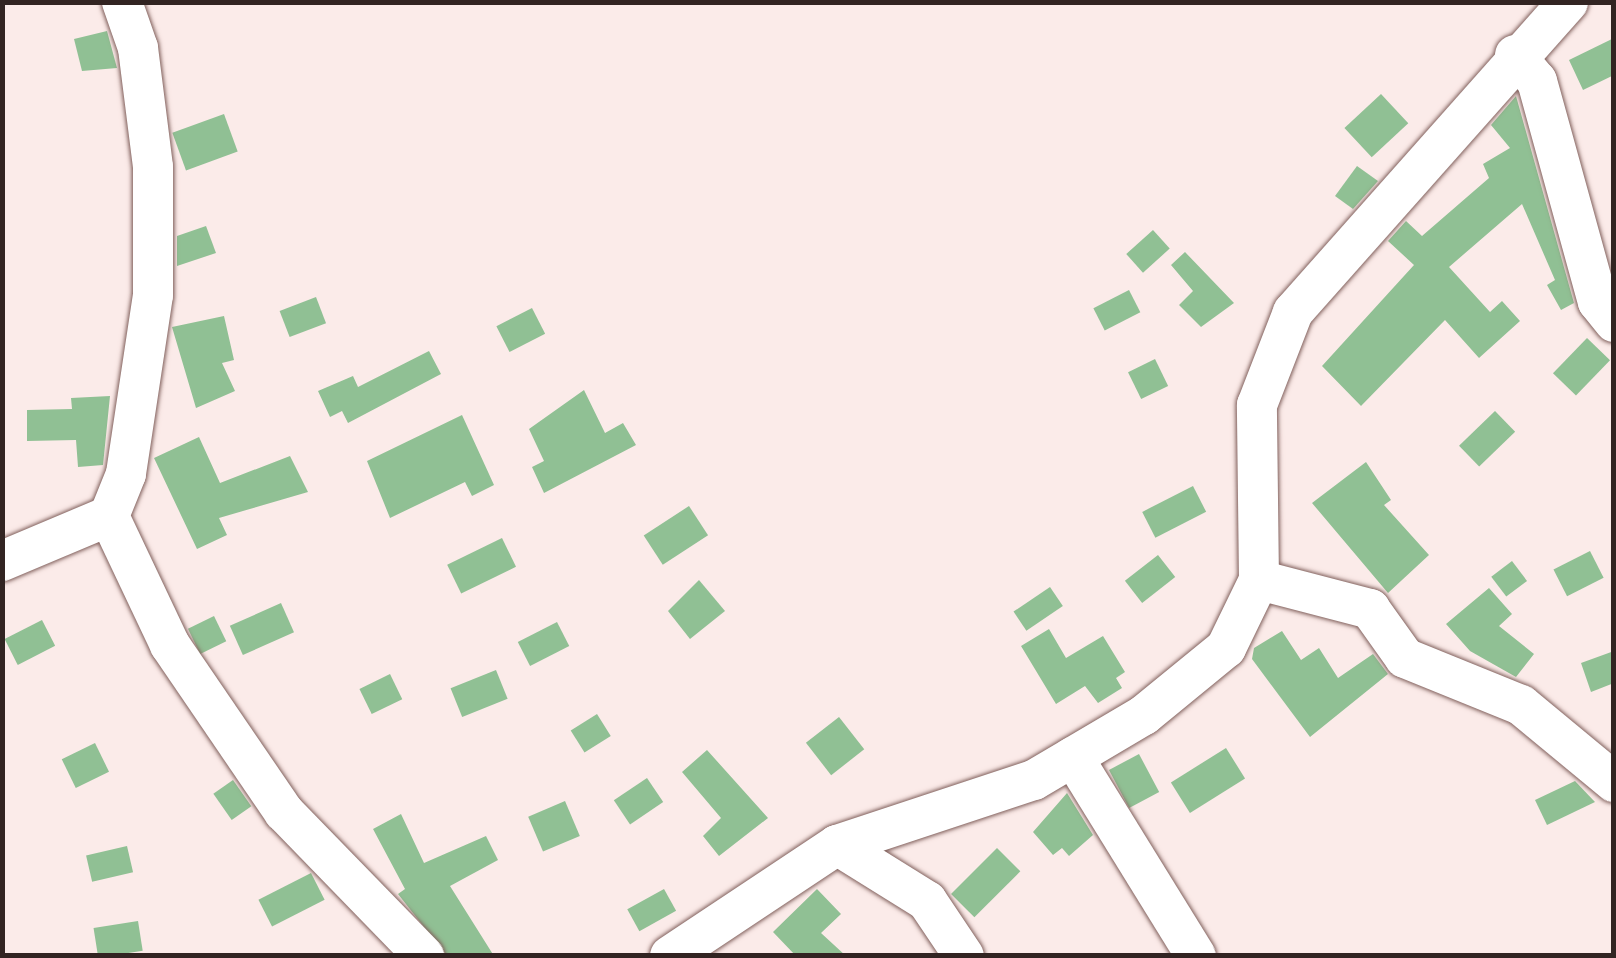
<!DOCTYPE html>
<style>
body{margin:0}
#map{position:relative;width:1616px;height:958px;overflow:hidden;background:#fbebe9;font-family:"Times New Roman",serif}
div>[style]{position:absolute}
.building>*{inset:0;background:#90c094;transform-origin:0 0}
.roads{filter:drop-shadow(0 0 2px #81605c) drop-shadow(0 0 2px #81605c)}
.minor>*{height:40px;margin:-20px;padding:0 20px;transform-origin:20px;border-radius:20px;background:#fff}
span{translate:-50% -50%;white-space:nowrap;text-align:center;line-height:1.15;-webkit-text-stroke:10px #fcfcfc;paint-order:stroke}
.frame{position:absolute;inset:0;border:5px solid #322422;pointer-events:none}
</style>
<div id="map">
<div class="building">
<i style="clip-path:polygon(107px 31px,117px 68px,82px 71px,74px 39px)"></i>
<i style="clip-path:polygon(1614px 38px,1614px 75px,1583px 90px,1569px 60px)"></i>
<i style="left:1381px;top:94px;width:40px;height:50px;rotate:47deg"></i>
<i style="clip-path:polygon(1516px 96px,1574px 303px,1561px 310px,1547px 285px,1555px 280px,1522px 204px,1449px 267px,1490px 312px,1502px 301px,1520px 321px,1479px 358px,1445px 320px,1361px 406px,1322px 366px,1414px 265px,1388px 241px,1406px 221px,1422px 236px,1489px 178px,1483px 164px,1510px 148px,1491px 125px)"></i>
<i style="left:224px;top:114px;width:40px;height:55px;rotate:70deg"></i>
<i style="clip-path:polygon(1357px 166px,1378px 181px,1353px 209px,1335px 196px)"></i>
<i style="clip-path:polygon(206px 226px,216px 253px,177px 266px,177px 236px)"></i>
<i style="left:1153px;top:230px;width:25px;height:36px;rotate:48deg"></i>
<i style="clip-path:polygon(1185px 252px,1234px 303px,1201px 327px,1179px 305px,1193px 291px,1171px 265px)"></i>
<i style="left:1129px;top:290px;width:25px;height:40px;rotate:63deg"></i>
<i style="left:316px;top:297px;width:28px;height:39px;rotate:69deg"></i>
<i style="left:532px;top:308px;width:29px;height:40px;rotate:63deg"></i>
<i style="clip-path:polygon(224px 316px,234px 360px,222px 363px,235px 391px,196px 408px,172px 327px)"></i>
<i style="left:1587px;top:338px;width:32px;height:49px;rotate:44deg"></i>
<i style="clip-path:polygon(429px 351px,441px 374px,348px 423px,342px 411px,330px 417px,318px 391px,353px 376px,358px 387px)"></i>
<i style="left:1155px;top:359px;width:30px;height:30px;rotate:64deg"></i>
<i style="clip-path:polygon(584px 390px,605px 433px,623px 423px,636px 445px,544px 493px,532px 467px,544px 461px,529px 429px)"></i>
<i style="clip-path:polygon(110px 396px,103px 465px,78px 467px,76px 440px,27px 441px,27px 410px,72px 409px,71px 398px)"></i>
<i style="left:1495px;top:411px;width:29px;height:50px;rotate:46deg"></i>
<i style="clip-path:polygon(462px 415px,494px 485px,472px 496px,465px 482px,390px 518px,367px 461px)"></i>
<i style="clip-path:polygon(199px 437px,220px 483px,290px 456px,308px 492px,219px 518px,227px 535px,197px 549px,154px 458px)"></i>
<i style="clip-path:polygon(1366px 462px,1391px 500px,1384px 505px,1429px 555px,1388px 593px,1312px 503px)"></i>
<i style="left:1193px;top:486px;width:29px;height:57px;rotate:63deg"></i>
<i style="left:689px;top:506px;width:35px;height:54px;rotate:57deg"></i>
<i style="left:502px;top:538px;width:32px;height:61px;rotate:64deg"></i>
<i style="left:1590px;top:551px;width:30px;height:41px;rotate:63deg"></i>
<i style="left:1158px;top:555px;width:28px;height:42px;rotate:52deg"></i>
<i style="left:1512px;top:561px;width:25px;height:26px;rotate:53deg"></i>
<i style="clip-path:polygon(699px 580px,725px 611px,690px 639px,668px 611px)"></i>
<i style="left:1050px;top:587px;width:23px;height:44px;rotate:56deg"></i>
<i style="clip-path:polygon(1489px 588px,1512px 614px,1499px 626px,1534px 654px,1516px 677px,1470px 651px,1446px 624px)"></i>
<i style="left:281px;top:603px;width:32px;height:56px;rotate:66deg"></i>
<i style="left:214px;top:616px;width:28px;height:29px;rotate:64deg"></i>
<i style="left:42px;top:620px;width:29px;height:42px;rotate:63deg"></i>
<i style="left:557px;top:622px;width:27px;height:44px;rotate:63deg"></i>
<i style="clip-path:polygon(1049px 629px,1066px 658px,1103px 636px,1125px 672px,1116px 678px,1122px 688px,1098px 703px,1085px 686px,1056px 704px,1021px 646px)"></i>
<i style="clip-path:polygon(1282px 631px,1301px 660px,1319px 648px,1338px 678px,1373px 654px,1388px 674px,1310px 737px,1252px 659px,1254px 648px)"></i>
<i style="clip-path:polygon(1614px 651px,1614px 683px,1591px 692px,1581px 663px)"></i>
<i style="left:496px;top:670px;width:31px;height:49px;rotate:68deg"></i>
<i style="left:390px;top:674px;width:28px;height:34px;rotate:64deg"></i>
<i style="left:597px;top:714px;width:26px;height:31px;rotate:58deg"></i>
<i style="left:839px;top:717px;width:41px;height:42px;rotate:52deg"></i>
<i style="left:95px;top:743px;width:32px;height:37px;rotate:64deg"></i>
<i style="left:1226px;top:748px;width:36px;height:65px;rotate:58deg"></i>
<i style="clip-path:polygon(707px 750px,768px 818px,719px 856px,703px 836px,721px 818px,682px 772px)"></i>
<i style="left:1139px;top:754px;width:43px;height:34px;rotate:62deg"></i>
<i style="left:647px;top:778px;width:29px;height:40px;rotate:56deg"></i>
<i style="left:233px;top:780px;width:32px;height:24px;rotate:55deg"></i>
<i style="clip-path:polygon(1575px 781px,1595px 802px,1547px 825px,1535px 800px)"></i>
<i style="clip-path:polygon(1067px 793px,1093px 835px,1069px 856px,1062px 848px,1053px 855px,1033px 832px)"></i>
<i style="left:565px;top:801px;width:38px;height:40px;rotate:67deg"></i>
<i style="clip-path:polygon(401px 814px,424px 863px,486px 836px,498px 860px,450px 886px,494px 956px,447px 956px,398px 894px,405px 889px,373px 829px)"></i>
<i style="left:127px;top:846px;width:27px;height:42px;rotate:77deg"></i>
<i style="left:997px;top:848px;width:33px;height:65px;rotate:45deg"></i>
<i style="left:311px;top:873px;width:30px;height:59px;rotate:63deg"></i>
<i style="left:664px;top:889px;width:25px;height:42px;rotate:61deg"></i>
<i style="clip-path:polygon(817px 889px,841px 914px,821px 933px,846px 956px,796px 956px,773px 932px)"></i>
<i style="left:138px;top:921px;width:30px;height:45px;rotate:81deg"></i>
</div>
<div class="roads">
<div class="minor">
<i style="left:122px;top:2px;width:49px;rotate:70.8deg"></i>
<i style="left:138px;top:48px;width:120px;rotate:82.8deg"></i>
<i style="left:153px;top:167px;width:128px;rotate:90deg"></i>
<i style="left:153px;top:295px;width:181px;rotate:98.6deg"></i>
<i style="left:126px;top:474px;width:45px;rotate:112deg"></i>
<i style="left:109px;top:516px;width:143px;rotate:64.7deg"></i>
<i style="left:170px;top:645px;width:202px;rotate:55.7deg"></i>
<i style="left:284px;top:812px;width:201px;rotate:45.8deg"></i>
<i style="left:1515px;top:55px;width:34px;rotate:50deg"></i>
<i style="left:1537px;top:81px;width:229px;rotate:74.6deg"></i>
<i style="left:1598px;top:302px;width:26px;rotate:51deg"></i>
<i style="left:2px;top:561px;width:116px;rotate:-22.8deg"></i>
<i style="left:1259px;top:580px;width:115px;rotate:14.6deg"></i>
<i style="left:1370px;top:609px;width:60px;rotate:54.5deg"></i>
<i style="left:1405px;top:658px;width:125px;rotate:22.1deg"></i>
<i style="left:1521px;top:705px;width:121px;rotate:39.6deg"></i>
<i style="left:1073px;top:757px;width:234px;rotate:58.3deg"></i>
<i style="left:837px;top:845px;width:106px;rotate:31.9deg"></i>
<i style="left:927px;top:901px;width:66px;rotate:56.1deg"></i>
<i style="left:670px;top:956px;width:201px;rotate:-33.6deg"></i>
<i style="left:837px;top:845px;width:207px;rotate:-18.3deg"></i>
<i style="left:1034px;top:780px;width:128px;rotate:-30.6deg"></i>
<i style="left:1144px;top:715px;width:106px;rotate:-39.3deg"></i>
<i style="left:1226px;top:648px;width:76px;rotate:-64.1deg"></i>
<i style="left:1259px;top:580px;width:175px;rotate:-90.7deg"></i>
<i style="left:1257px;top:405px;width:100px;rotate:-68.8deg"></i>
<i style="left:1293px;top:312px;width:414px;rotate:-48.4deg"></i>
</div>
</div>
<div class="frame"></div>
</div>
